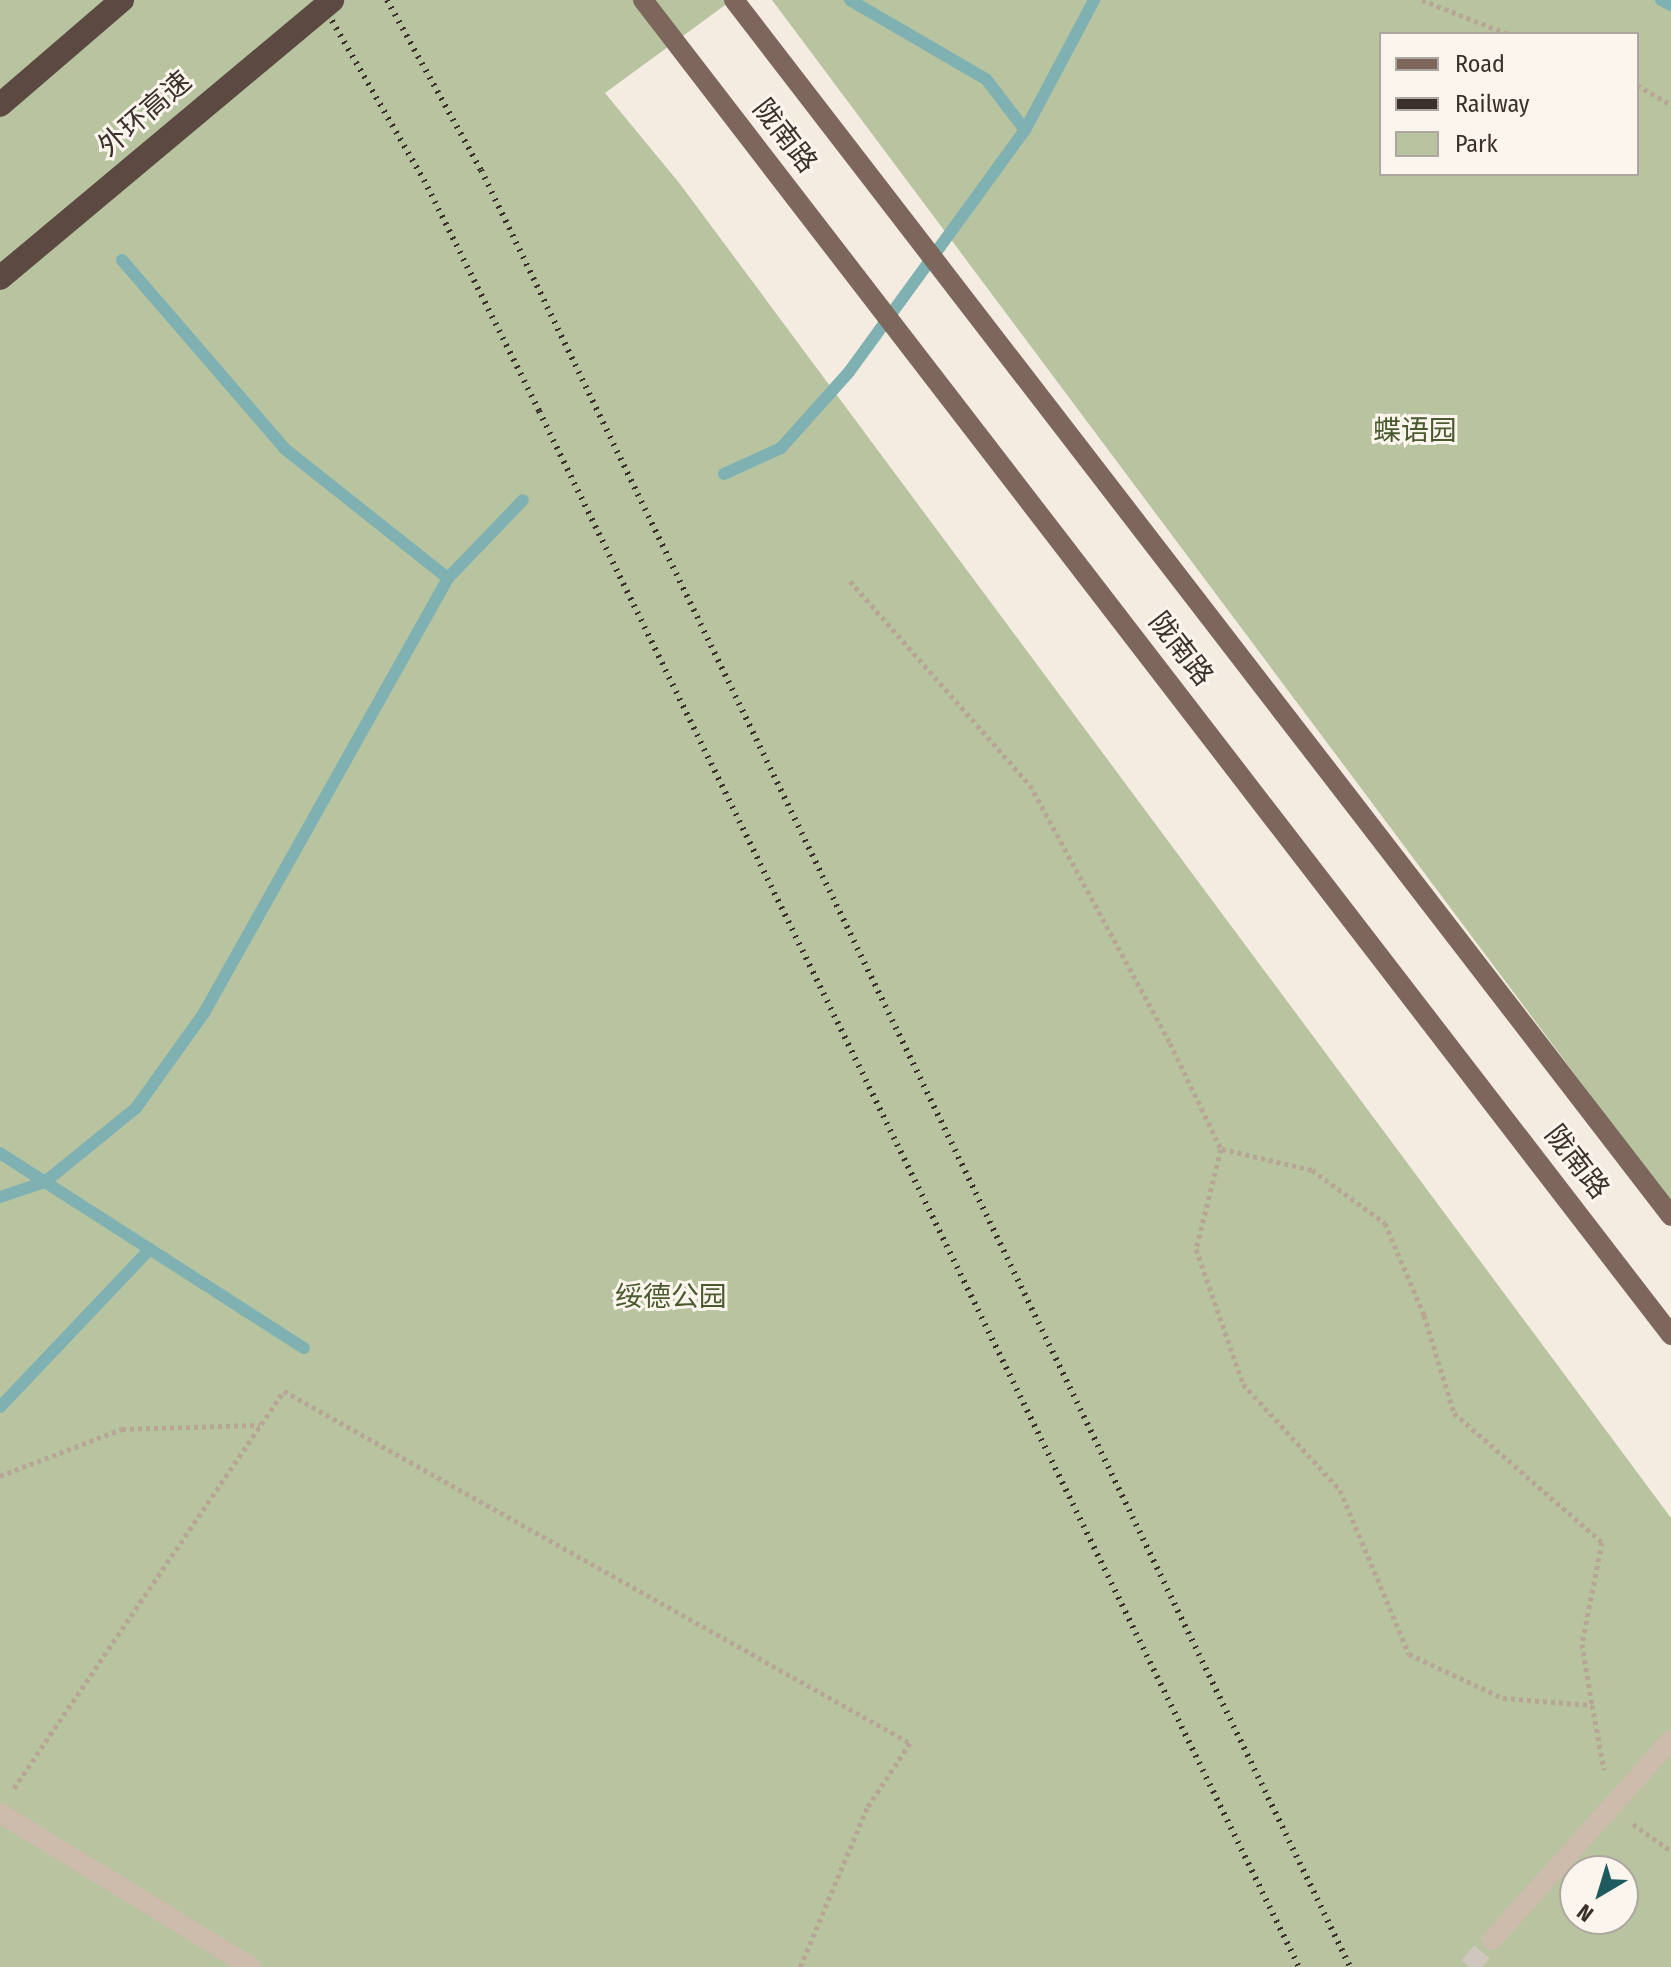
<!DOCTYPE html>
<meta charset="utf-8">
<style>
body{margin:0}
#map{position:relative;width:1671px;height:1967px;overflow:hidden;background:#f4ebe1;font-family:"Fira Sans Condensed","Noto Sans SC",sans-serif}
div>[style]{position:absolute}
.green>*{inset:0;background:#b8c4a0}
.stream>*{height:12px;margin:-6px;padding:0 6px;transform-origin:6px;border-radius:6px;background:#7fb0b2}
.minor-tunnel>*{height:20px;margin-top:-10px;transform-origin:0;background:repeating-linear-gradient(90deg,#cfc6bd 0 20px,transparent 0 30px)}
.path>*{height:5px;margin-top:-2.5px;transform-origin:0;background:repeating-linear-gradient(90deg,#b9a596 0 4px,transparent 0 8px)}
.minor>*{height:20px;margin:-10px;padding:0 10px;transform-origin:10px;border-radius:10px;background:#cdbbac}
.major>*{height:20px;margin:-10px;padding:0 10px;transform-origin:10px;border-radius:10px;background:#7d675c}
.highway>*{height:24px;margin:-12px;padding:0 12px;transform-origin:12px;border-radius:12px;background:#5c4a42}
.rail>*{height:6px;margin-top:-3px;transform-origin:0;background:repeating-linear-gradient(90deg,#3b302b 0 2px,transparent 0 8px)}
.highway-bridge>*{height:24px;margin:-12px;padding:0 12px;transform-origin:12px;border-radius:12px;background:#5c4a42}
span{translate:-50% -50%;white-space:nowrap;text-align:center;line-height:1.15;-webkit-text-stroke:6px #fbf5ee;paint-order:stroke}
.street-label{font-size:28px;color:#3b302b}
.park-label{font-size:28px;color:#4a5a2e}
.legend{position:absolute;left:1379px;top:32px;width:260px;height:144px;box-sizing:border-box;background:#fbf5ee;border:2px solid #aea6a0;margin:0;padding:10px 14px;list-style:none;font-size:24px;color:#3b302b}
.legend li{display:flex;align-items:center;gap:16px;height:40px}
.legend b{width:40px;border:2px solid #aea6a0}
.north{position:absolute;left:1559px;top:1855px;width:80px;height:80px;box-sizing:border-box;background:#fbf5ee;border:2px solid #aea6a0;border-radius:50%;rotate:218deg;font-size:22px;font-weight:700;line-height:32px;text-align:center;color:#3b302b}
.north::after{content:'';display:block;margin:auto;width:28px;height:36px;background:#1f5a5e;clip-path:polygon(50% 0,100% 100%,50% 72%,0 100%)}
</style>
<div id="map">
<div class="green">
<i style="clip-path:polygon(evenodd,0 0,732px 0,605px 93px,680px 184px,1671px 1518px,1671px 1967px,0 1967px,0 0,1575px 1871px,1623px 1871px,1623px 1919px,1575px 1919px,1575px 1871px)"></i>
<i style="clip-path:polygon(evenodd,772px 0,1671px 0,1671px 1203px,772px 0,1381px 34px,1637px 34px,1637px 174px,1381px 174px,1381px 34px)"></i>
</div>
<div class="stream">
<i style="left:850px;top:0;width:157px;rotate:30.2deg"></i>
<i style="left:986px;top:79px;width:64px;rotate:52.6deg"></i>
<i style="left:1661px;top:0;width:11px;rotate:27deg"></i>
<i style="left:122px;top:260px;width:250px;rotate:49.2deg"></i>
<i style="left:285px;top:449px;width:208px;rotate:38.4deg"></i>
<i style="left:724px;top:474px;width:63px;rotate:-24.5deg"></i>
<i style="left:781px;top:448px;width:102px;rotate:-48.2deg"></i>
<i style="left:849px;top:372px;width:299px;rotate:-54deg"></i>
<i style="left:1025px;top:130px;width:147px;rotate:-62deg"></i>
<i style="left:0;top:1153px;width:361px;rotate:32.7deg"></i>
<i style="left:0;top:1197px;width:47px;rotate:-18.4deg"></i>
<i style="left:45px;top:1182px;width:117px;rotate:-39.1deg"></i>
<i style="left:136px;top:1108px;width:117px;rotate:-54.4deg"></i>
<i style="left:204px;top:1013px;width:499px;rotate:-60.7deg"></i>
<i style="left:448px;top:578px;width:108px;rotate:-46.1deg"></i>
<i style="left:0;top:1407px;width:218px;rotate:-46.5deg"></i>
</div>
<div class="minor-tunnel">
<i style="left:1469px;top:1967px;width:35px;rotate:-50deg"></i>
</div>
<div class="path">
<i style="left:1422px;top:0;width:92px;rotate:21.6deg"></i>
<i style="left:1637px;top:85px;width:39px;rotate:30deg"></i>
<i style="left:850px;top:581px;width:272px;rotate:48.6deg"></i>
<i style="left:1030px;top:785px;width:294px;rotate:61.5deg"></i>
<i style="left:1170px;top:1043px;width:118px;rotate:64.3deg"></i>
<i style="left:1221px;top:1149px;width:103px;rotate:104deg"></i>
<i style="left:1196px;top:1249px;width:143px;rotate:70.8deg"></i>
<i style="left:1243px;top:1384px;width:144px;rotate:47.5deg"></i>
<i style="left:1340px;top:1490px;width:178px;rotate:67.2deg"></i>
<i style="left:1409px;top:1654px;width:104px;rotate:25.1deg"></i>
<i style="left:1503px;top:1698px;width:89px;rotate:4.5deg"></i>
<i style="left:1592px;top:1705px;width:66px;rotate:79.5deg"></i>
<i style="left:1222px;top:1149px;width:92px;rotate:13.1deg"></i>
<i style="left:1312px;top:1170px;width:90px;rotate:36deg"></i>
<i style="left:1385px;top:1223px;width:100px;rotate:67deg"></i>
<i style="left:1424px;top:1315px;width:102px;rotate:73deg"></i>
<i style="left:1454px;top:1413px;width:196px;rotate:41.1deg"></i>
<i style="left:1602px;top:1542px;width:104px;rotate:101.1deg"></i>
<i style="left:1582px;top:1644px;width:62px;rotate:80.7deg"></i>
<i style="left:0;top:1476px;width:131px;rotate:-21.1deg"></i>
<i style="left:122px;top:1429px;width:138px;rotate:-1.7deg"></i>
<i style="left:14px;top:1788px;width:480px;rotate:-55.8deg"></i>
<i style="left:284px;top:1391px;width:718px;rotate:29.35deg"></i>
<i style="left:910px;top:1743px;width:78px;rotate:123.5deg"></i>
<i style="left:867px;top:1808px;width:173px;rotate:112.8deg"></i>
<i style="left:1633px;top:1824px;width:47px;rotate:35.4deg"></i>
</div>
<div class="minor">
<i style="left:0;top:1813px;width:294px;rotate:31.5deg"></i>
<i style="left:1492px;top:1940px;width:268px;rotate:-48.2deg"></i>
</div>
<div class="major">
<i style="left:643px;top:0;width:1685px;rotate:52.4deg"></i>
<i style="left:734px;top:0;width:1535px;rotate:52.38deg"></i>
</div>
<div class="highway">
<i style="left:0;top:105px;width:161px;rotate:-40.7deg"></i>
</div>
<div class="rail">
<i style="left:320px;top:0;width:208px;rotate:60deg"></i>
<i style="left:424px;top:180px;width:258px;rotate:63.5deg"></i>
<i style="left:539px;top:411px;width:1732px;rotate:63.97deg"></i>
<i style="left:387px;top:0;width:194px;rotate:61.1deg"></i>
<i style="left:481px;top:170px;width:1996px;rotate:64.19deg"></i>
</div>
<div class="highway-bridge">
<i style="left:0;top:278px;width:433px;rotate:-39.9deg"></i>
</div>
<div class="street-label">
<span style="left:145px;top:114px;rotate:-41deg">外环高速</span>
<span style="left:785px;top:136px;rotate:52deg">陇南路</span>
<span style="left:1181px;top:649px;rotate:52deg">陇南路</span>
<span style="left:1577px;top:1162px;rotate:52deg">陇南路</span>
</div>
<div class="park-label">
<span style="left:1415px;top:431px">蝶语园</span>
<span style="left:671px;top:1297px">绥德公园</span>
</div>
<ul class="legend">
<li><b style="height:10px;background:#7d675c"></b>Road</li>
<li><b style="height:10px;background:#3b302b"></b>Railway</li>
<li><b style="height:22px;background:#b8c4a0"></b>Park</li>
</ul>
<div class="north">N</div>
</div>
